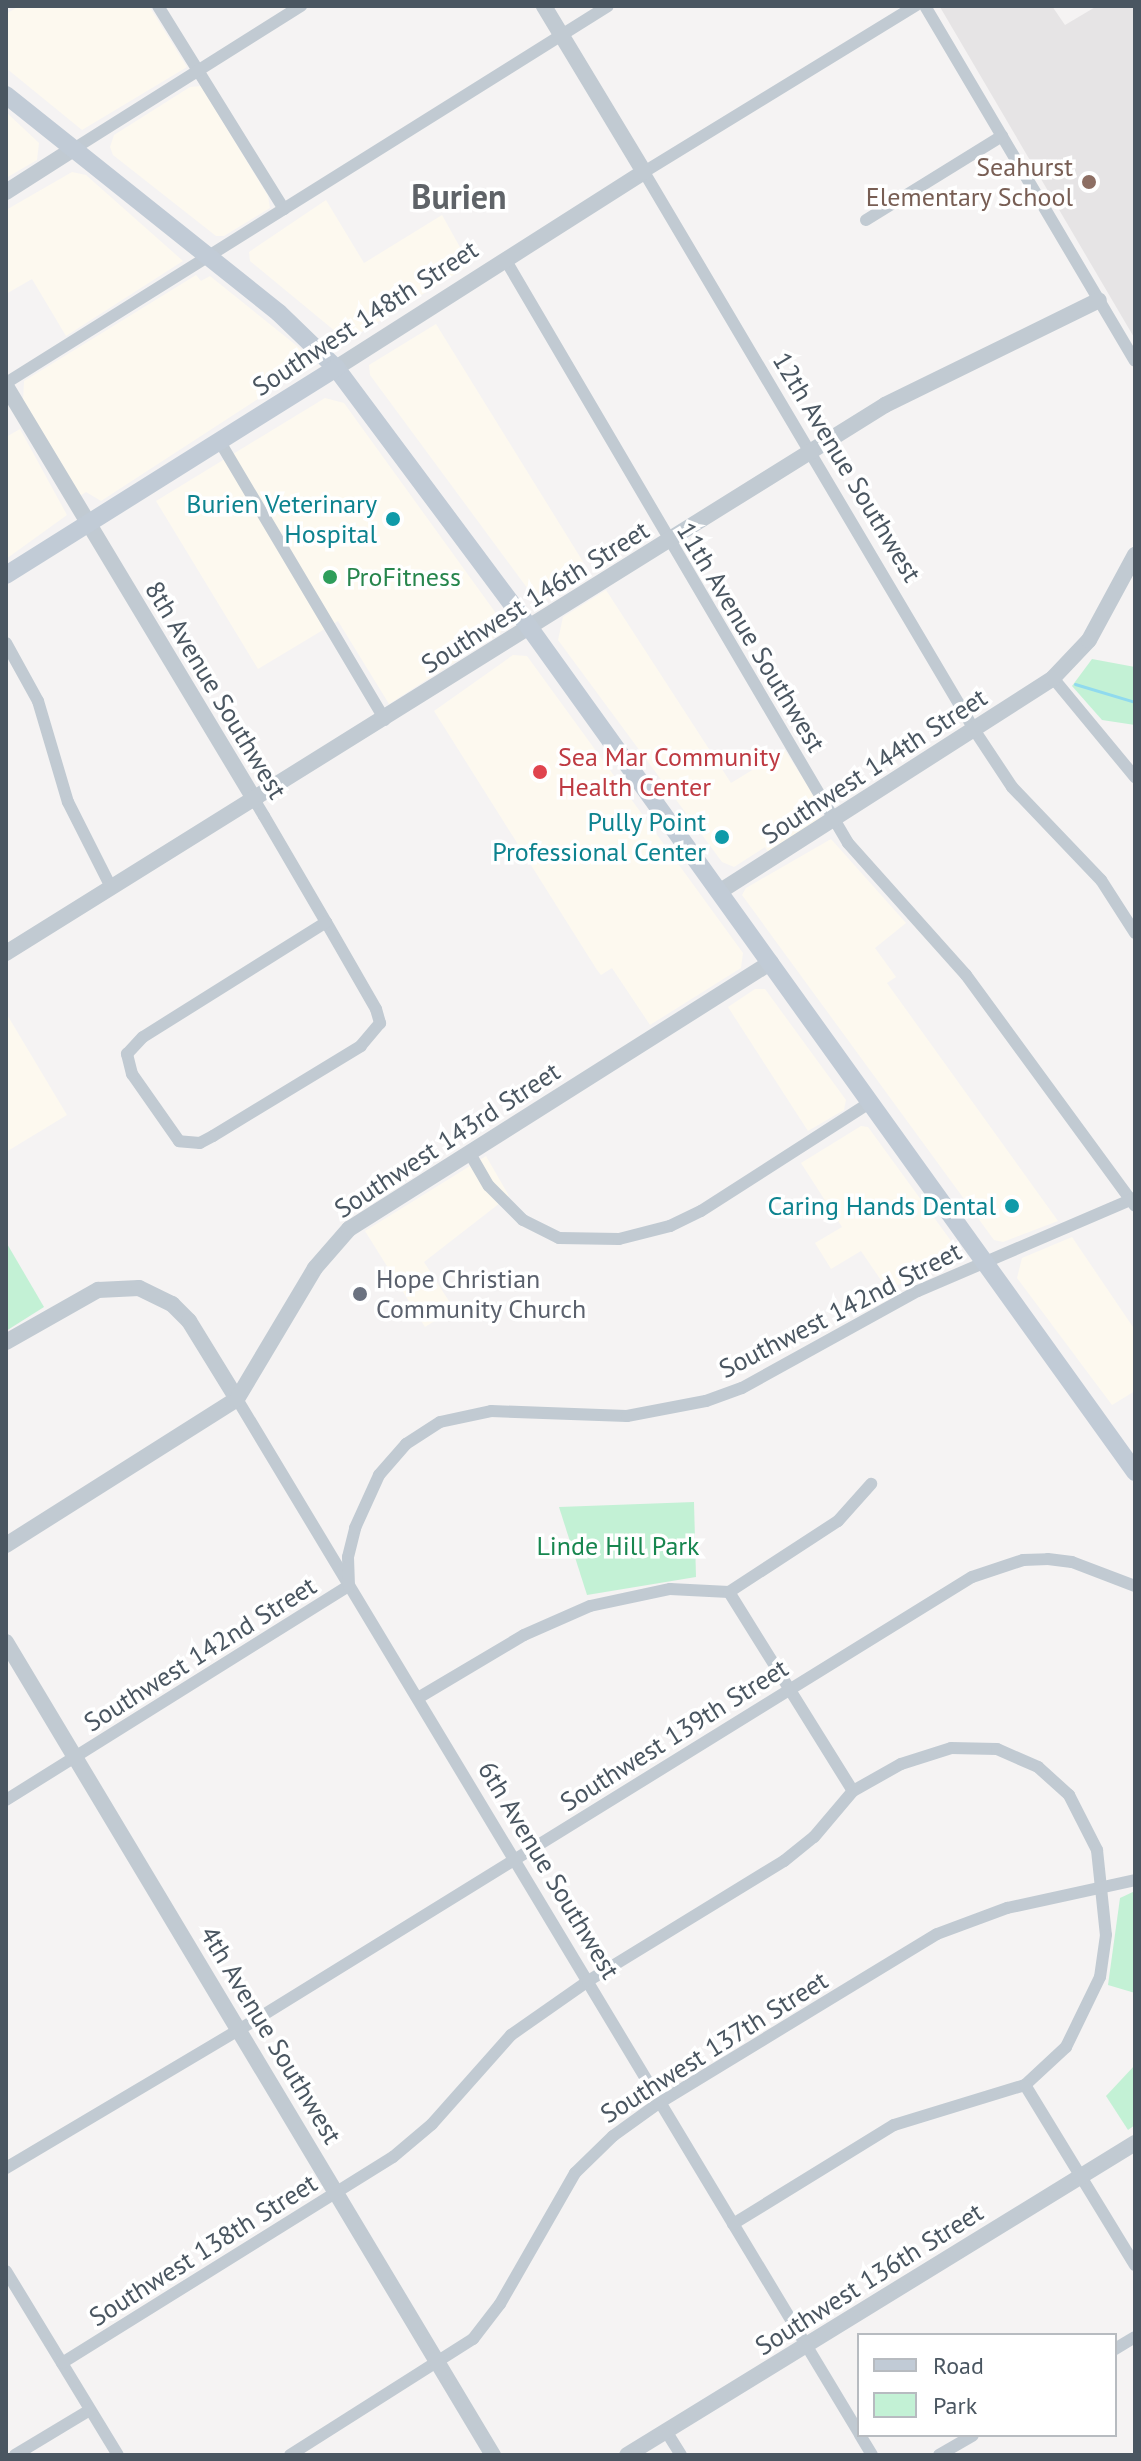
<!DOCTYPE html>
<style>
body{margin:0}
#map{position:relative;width:1141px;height:2461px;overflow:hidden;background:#f5f3f3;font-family:"PT Sans",sans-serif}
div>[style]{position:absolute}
.commercial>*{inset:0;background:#fdf9ef}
.education>*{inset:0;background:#e6e4e5}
.green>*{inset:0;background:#c3f1d5}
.stream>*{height:3px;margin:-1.5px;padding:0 1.5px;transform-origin:1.5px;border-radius:1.5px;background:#90daee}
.minor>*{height:12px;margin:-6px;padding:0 6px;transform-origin:6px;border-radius:6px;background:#c1cad2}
.tertiary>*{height:16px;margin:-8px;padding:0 8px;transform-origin:8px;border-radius:8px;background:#c1cad2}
.secondary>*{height:18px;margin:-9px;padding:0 9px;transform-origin:9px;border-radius:9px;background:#c1cbd6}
.dots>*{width:22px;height:22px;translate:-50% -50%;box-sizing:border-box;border:4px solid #fff;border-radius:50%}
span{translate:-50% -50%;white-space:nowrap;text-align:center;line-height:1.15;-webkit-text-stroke:7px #fff;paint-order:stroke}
.education-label{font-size:26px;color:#785e54}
.right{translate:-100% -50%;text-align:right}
.street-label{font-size:26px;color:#4a5661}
.culture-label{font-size:26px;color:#0d838f}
.leisure-label{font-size:26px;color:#27864d}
.left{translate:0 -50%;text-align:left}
.health-label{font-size:26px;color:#be3a42}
.worship-label{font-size:26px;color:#5b616d}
.park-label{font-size:26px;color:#17864f}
.district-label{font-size:34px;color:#5f6368;font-weight:700}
.frame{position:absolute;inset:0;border:8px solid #4a5661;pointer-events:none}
.legend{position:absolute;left:857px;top:2333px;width:260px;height:104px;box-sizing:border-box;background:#fff;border:2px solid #b7bbc0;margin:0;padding:10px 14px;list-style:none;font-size:24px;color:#4a5661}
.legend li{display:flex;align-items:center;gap:16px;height:40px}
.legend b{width:40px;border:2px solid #b7bbc0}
</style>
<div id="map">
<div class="commercial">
<i style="clip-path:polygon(19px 6px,149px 6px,187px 67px,82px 130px,6px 68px,6px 14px)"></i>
<i style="clip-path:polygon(201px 86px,268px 196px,270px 208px,224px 236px,216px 236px,113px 155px,110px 147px,114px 135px,190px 87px)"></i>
<i style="clip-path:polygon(6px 112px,39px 143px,37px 160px,6px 178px)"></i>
<i style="clip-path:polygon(72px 172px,86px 175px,183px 261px,66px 336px,32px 279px,6px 294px,6px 210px)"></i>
<i style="clip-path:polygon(326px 200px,364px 263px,442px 215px,470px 265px,347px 341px,250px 261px,249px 252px)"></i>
<i style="clip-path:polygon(196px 275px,201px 281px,210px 276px,302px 350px,304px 369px,101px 501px,86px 492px,80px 496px,23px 401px,24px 381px)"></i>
<i style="clip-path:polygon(436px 324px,590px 573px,539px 604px,370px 375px,369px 365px)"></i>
<i style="clip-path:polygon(325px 398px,344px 403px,503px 623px,501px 632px,389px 704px,338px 621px,258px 669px,156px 501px)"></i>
<i style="clip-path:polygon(20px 429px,67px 515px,6px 559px,6px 437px)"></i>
<i style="clip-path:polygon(606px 590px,731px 783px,785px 750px,823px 810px,819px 820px,768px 852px,765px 847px,734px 867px,722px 862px,558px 640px,563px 617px)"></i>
<i style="clip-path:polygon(513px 655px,527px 656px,743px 953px,741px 968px,650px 1025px,612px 968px,601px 975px,597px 970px,434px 711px)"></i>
<i style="clip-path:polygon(831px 839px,906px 923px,875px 948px,896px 977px,887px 983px,1058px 1221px,1003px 1242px,994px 1240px,742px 895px,746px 888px)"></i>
<i style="clip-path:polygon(755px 989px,765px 989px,846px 1100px,844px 1110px,808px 1131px,728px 1007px)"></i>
<i style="clip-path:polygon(6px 1013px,67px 1115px,6px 1152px)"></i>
<i style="clip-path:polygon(861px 1126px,868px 1127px,954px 1245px,959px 1253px,952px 1265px,887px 1289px,861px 1251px,831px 1269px,815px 1243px,842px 1227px,801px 1163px)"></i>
<i style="clip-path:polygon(486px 1156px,509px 1196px,424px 1262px,454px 1309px,425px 1327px,365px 1231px)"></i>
<i style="clip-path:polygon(1072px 1237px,1135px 1330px,1135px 1391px,1112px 1405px,1017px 1278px,1022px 1258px)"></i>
</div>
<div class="education">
<i style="clip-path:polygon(1052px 6px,1065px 25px,1097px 6px,1135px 6px,1135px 339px,940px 7px)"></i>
</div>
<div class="green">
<i style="clip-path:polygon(1092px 659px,1135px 667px,1135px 725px,1102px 720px,1072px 686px)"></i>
<i style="clip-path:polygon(6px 1242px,44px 1307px,6px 1331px)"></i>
<i style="clip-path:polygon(694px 1502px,696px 1577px,587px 1595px,559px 1507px)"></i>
<i style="clip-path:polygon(1135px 1891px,1135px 1993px,1108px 1985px,1120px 1898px)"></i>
<i style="clip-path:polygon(1135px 2065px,1135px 2125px,1128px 2130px,1106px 2096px)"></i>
</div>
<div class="stream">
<i style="left:1075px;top:684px;width:63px;rotate:16.7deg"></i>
</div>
<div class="minor">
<i style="left:158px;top:6px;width:239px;rotate:58.2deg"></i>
<i style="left:915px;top:6px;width:318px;rotate:148.5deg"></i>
<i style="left:644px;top:172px;width:650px;rotate:59.37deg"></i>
<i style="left:975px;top:731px;width:67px;rotate:56.5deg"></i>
<i style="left:1012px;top:787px;width:129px;rotate:46.3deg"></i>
<i style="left:1101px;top:880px;width:63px;rotate:57.3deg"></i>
<i style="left:925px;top:6px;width:412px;rotate:59.4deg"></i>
<i style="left:72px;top:150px;width:271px;rotate:-32.2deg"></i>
<i style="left:866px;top:220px;width:160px;rotate:-31.7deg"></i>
<i style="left:505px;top:259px;width:677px;rotate:59.57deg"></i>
<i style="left:848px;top:843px;width:177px;rotate:48.2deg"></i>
<i style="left:966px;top:975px;width:286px;rotate:53.8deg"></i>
<i style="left:6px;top:383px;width:710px;rotate:-32.06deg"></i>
<i style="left:220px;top:442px;width:323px;rotate:59.3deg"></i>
<i style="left:6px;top:643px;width:66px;rotate:61.1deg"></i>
<i style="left:38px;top:701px;width:105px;rotate:73.5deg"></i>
<i style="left:68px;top:802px;width:97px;rotate:63.2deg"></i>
<i style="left:1053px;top:678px;width:129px;rotate:50.4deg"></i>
<i style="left:255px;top:801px;width:17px;rotate:59deg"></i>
<i style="left:264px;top:816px;width:123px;rotate:59.7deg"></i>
<i style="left:326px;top:922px;width:100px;rotate:60.1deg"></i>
<i style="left:376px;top:1009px;width:15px;rotate:74deg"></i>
<i style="left:380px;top:1023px;width:30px;rotate:130deg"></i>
<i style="left:361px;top:1046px;width:173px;rotate:148.7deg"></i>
<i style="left:213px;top:1136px;width:15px;rotate:152deg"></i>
<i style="left:200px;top:1143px;width:21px;rotate:-175deg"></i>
<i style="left:179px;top:1141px;width:82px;rotate:-125deg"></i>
<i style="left:132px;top:1074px;width:21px;rotate:-104deg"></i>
<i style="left:127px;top:1054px;width:23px;rotate:-47deg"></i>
<i style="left:143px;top:1037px;width:216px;rotate:-32.1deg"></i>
<i style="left:469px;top:1152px;width:39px;rotate:60deg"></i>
<i style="left:489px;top:1186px;width:48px;rotate:45deg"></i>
<i style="left:523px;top:1220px;width:40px;rotate:26.6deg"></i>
<i style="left:559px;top:1238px;width:60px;rotate:1deg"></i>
<i style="left:619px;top:1239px;width:53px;rotate:-14.3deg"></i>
<i style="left:670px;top:1226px;width:34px;rotate:-26deg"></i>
<i style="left:701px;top:1211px;width:202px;rotate:-32.7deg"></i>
<i style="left:237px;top:1399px;width:1207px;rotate:58.97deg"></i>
<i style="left:729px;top:1592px;width:234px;rotate:58.1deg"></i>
<i style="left:418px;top:1698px;width:123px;rotate:-30.7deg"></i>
<i style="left:524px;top:1635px;width:72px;rotate:-23.7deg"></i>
<i style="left:590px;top:1606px;width:82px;rotate:-12deg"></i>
<i style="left:670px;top:1589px;width:59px;rotate:2.9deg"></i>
<i style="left:729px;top:1592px;width:130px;rotate:-33.1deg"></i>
<i style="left:838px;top:1521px;width:50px;rotate:-48.3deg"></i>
<i style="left:6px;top:1800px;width:404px;rotate:-32deg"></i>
<i style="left:349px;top:1586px;width:29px;rotate:-92deg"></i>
<i style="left:348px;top:1557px;width:30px;rotate:-76deg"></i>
<i style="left:355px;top:1528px;width:58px;rotate:-65.6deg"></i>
<i style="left:379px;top:1475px;width:41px;rotate:-48.9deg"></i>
<i style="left:406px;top:1444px;width:40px;rotate:-32.9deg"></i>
<i style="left:440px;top:1422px;width:52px;rotate:-12.2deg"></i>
<i style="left:491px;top:1411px;width:136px;rotate:2.1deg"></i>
<i style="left:627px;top:1416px;width:80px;rotate:-10.8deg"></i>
<i style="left:706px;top:1401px;width:38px;rotate:-20deg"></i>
<i style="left:742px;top:1388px;width:201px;rotate:-28.9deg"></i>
<i style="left:918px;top:1291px;width:236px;rotate:-23.2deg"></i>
<i style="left:6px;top:2168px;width:286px;rotate:-30.7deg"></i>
<i style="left:252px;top:2022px;width:846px;rotate:-31.72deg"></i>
<i style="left:972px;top:1577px;width:54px;rotate:-18.4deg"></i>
<i style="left:1023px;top:1560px;width:25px;rotate:-2deg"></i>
<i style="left:1048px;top:1559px;width:24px;rotate:7deg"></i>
<i style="left:1072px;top:1562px;width:67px;rotate:20.9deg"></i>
<i style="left:733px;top:2224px;width:189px;rotate:-31.6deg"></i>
<i style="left:894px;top:2125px;width:137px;rotate:-17deg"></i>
<i style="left:6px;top:2271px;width:215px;rotate:58.7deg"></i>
<i style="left:1115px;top:2349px;width:23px;rotate:-31deg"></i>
<i style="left:62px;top:2363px;width:390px;rotate:-31.9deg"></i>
<i style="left:393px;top:2157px;width:51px;rotate:-40.2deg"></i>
<i style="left:432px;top:2124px;width:119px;rotate:-48.4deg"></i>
<i style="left:511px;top:2035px;width:94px;rotate:-35deg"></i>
<i style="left:588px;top:1981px;width:230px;rotate:-31.5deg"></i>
<i style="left:784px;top:1861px;width:38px;rotate:-39deg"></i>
<i style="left:814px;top:1837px;width:60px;rotate:-49.7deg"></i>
<i style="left:853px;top:1791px;width:55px;rotate:-29.4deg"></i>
<i style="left:901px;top:1764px;width:52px;rotate:-17.7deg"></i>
<i style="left:951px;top:1748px;width:46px;rotate:1.2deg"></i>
<i style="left:997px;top:1749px;width:45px;rotate:23.7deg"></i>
<i style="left:1038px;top:1767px;width:42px;rotate:42.1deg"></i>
<i style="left:1069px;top:1795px;width:62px;rotate:63deg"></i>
<i style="left:1097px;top:1850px;width:85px;rotate:84deg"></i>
<i style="left:1106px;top:1935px;width:42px;rotate:98.1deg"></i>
<i style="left:1100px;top:1977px;width:78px;rotate:115.9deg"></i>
<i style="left:1066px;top:2047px;width:56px;rotate:137.2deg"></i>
<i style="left:1025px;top:2085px;width:211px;rotate:58.6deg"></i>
<i style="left:666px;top:2431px;width:28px;rotate:58deg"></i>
<i style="left:860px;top:2435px;width:23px;rotate:59deg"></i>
<i style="left:15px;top:2455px;width:87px;rotate:-31deg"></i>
<i style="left:290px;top:2455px;width:217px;rotate:-32.4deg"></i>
<i style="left:473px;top:2339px;width:44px;rotate:-52.4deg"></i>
<i style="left:500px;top:2304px;width:151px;rotate:-60.2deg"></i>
<i style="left:575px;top:2173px;width:53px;rotate:-44.2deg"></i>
<i style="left:613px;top:2136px;width:57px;rotate:-35.7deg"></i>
<i style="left:659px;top:2103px;width:325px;rotate:-31.3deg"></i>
<i style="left:937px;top:1934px;width:75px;rotate:-20.4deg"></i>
<i style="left:1007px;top:1908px;width:131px;rotate:-12.3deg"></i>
<i style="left:939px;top:2455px;width:39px;rotate:-30deg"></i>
</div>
<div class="tertiary">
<i style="left:6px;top:192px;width:78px;rotate:-32.5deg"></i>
<i style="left:336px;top:368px;width:365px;rotate:-32.5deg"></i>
<i style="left:644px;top:172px;width:194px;rotate:-121.1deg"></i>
<i style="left:6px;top:386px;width:484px;rotate:59deg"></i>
<i style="left:719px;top:892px;width:397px;rotate:-32.6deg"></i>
<i style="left:1053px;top:678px;width:52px;rotate:-46.5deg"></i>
<i style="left:1089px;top:640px;width:97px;rotate:-61.6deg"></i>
<i style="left:6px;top:953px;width:1036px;rotate:-31.94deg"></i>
<i style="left:885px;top:405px;width:238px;rotate:-26.1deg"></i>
<i style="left:6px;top:1342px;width:106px;rotate:-29.5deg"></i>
<i style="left:98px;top:1290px;width:41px;rotate:-2.8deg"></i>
<i style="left:139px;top:1288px;width:37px;rotate:26deg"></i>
<i style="left:172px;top:1304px;width:24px;rotate:45deg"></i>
<i style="left:189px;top:1321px;width:92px;rotate:58.4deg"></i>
<i style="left:6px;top:1545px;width:273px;rotate:-32.3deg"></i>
<i style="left:237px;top:1399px;width:152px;rotate:-59.2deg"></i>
<i style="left:315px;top:1268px;width:52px;rotate:-48.9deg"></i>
<i style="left:349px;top:1229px;width:499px;rotate:-32.3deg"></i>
<i style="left:6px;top:1642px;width:948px;rotate:59.08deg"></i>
<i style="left:627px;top:2455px;width:596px;rotate:-31.56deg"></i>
</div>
<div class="secondary">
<i style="left:6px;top:95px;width:349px;rotate:38.6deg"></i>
<i style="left:279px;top:313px;width:79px;rotate:44deg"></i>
<i style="left:336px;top:368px;width:323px;rotate:53.3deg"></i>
<i style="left:529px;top:627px;width:1040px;rotate:54.35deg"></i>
<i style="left:6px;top:575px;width:390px;rotate:-32.1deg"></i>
</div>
<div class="dots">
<i style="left:1089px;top:182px;background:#8d6e63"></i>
<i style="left:393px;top:519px;background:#0f9aa8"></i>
<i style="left:330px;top:577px;background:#2e9e5b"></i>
<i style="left:540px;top:772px;background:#e0444e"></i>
<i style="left:722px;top:837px;background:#0f9aa8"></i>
<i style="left:1012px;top:1206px;background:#0f9aa8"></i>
<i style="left:360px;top:1294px;background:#6b7280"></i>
</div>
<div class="education-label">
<span class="right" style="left:1073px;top:182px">Seahurst<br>Elementary School</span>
</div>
<div class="street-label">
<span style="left:365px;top:318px;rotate:-33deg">Southwest 148th Street</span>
<span style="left:847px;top:467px;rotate:59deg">12th Avenue Southwest</span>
<span style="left:535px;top:597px;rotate:-32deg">Southwest 146th Street</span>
<span style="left:751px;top:637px;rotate:59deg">11th Avenue Southwest</span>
<span style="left:216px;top:690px;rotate:59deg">8th Avenue Southwest</span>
<span style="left:874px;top:766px;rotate:-33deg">Southwest 144th Street</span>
<span style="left:447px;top:1140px;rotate:-33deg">Southwest 143rd Street</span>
<span style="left:840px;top:1310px;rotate:-27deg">Southwest 142nd Street</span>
<span style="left:200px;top:1654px;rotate:-32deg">Southwest 142nd Street</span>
<span style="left:674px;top:1735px;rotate:-32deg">Southwest 139th Street</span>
<span style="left:549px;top:1870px;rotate:59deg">6th Avenue Southwest</span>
<span style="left:271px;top:2035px;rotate:59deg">4th Avenue Southwest</span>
<span style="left:714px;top:2047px;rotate:-32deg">Southwest 137th Street</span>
<span style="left:203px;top:2250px;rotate:-32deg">Southwest 138th Street</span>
<span style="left:869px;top:2279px;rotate:-32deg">Southwest 136th Street</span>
</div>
<div class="culture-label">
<span class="right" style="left:377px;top:519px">Burien Veterinary<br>Hospital</span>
<span class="right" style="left:706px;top:837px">Pully Point<br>Professional Center</span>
<span class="right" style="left:996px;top:1206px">Caring Hands Dental</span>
</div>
<div class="leisure-label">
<span class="left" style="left:346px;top:577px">ProFitness</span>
</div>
<div class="health-label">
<span class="left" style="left:558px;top:772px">Sea Mar Community<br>Health Center</span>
</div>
<div class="worship-label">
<span class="left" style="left:376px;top:1294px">Hope Christian<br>Community Church</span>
</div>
<div class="park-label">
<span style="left:618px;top:1546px">Linde Hill Park</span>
</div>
<div class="district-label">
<span style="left:459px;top:197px">Burien</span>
</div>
<div class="frame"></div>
<ul class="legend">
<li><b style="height:10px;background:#c1cbd6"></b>Road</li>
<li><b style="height:22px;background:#c3f1d5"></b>Park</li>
</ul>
</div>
